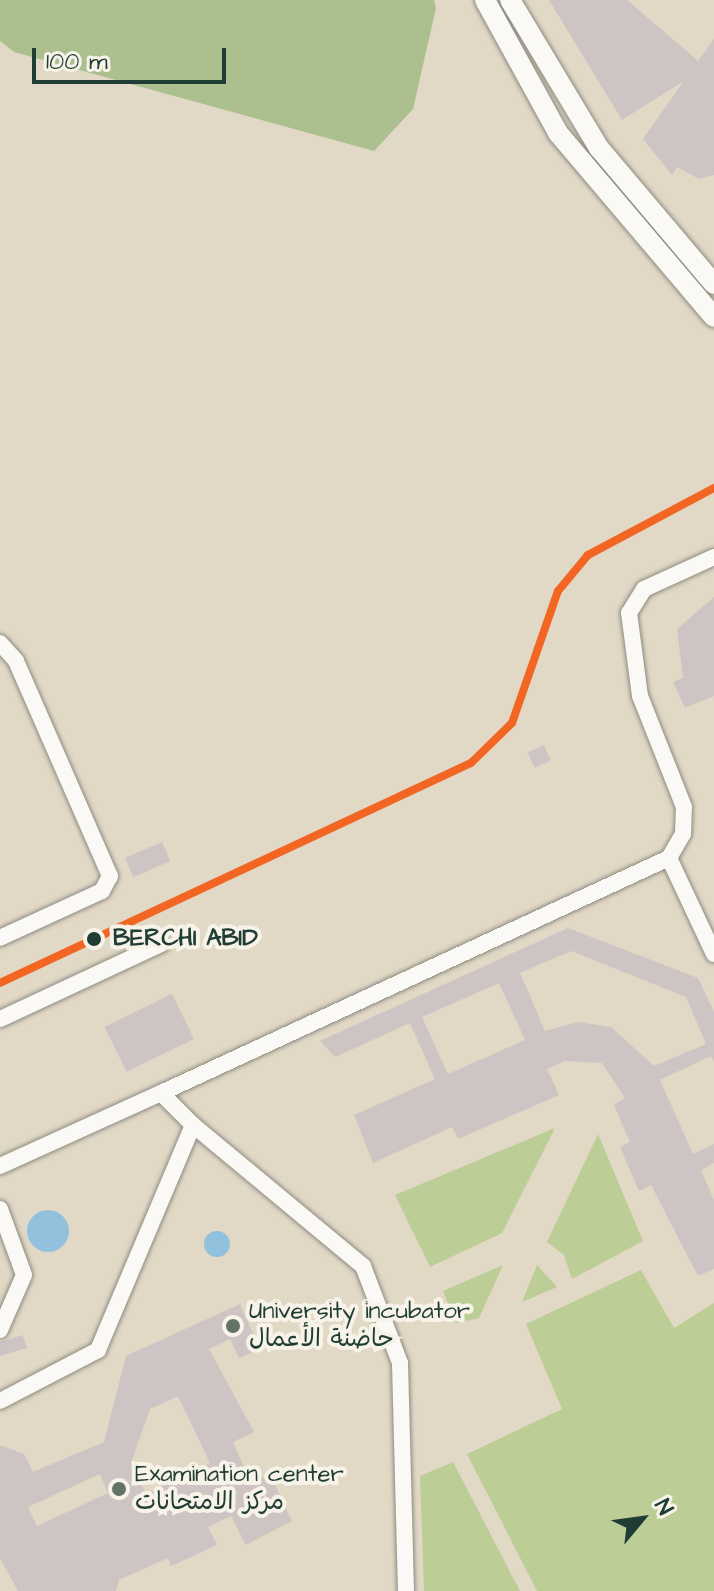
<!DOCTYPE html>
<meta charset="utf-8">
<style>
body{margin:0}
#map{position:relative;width:714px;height:1591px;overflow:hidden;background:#e2d8c6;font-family:"Architects Daughter","Playpen Sans Arabic",sans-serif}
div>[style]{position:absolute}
.green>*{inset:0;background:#bdcd96}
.forest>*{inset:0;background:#acbf8f}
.water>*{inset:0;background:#91c1dc}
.round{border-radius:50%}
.building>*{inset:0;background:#cec4c4;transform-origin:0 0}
.roads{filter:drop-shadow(0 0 2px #8c8c81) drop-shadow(0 0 2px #8c8c81)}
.minor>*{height:16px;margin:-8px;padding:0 8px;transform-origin:8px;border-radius:8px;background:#fbf9f6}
.major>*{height:20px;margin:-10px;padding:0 10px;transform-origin:10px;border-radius:10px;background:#fbf9f6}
.tram-1>*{height:8px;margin:-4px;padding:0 4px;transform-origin:4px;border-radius:4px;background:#f26522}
.dots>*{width:22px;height:22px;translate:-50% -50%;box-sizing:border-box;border:4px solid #f7f3e8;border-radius:50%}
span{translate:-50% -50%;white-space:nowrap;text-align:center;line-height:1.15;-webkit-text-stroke:8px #f7f3e8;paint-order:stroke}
.stop-label{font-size:24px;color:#1f3d34;font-weight:700}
.left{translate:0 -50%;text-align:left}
.poi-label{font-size:24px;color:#1f3d34}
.north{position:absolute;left:602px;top:1479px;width:80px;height:80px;-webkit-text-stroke:6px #f7f3e8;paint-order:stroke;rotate:61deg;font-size:22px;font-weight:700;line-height:32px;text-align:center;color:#1f3d34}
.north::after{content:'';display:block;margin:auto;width:28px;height:36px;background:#1f3d34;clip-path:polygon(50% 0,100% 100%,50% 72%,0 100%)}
.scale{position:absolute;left:32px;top:48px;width:194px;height:36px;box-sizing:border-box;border:4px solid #1f3d34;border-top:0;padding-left:10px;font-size:24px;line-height:28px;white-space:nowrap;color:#1f3d34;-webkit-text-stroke:6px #f7f3e8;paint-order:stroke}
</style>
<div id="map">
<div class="green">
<i style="clip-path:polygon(555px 1128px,502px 1233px,430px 1267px,395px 1195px)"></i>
<i style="clip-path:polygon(598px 1134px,643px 1241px,572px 1279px,564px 1255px,547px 1242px)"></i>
<i style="clip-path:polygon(503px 1265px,479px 1318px,456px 1323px,443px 1291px)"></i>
<i style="clip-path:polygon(537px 1265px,557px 1287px,522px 1302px)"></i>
<i style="clip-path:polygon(641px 1270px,674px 1328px,714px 1303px,714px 1591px,537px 1591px,467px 1454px,562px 1409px,526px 1324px)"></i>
<i style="clip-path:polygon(453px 1462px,520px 1591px,424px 1591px,420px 1476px)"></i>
</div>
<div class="forest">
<i style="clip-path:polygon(0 0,434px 0,436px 8px,413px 109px,374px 151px,14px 52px,0 41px)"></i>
</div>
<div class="water">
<i class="round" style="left:27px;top:1210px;width:42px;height:42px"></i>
<i class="round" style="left:204px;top:1231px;width:26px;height:26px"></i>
</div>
<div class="building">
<i style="clip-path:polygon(549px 0,627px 0,698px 61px,714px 39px,714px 175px,699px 179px,677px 167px,672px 175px,643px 139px,684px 81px,622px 120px)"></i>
<i style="clip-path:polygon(714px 597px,714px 696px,685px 708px,673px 682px,683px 678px,677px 629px)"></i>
<i style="left:544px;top:745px;width:17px;height:18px;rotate:66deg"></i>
<i style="left:162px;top:842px;width:21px;height:40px;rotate:67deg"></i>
<i style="clip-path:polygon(evenodd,568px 928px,698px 978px,714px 1012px,714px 1062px,711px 1056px,660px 1080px,693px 1154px,714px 1144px,714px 1163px,701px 1170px,714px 1200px,714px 1269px,698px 1276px,651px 1185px,639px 1191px,620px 1147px,630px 1142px,614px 1105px,625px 1098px,602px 1063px,564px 1061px,547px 1069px,559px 1095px,458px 1139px,452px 1127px,373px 1163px,354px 1115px,435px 1079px,410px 1023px,335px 1057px,320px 1041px,568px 928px,571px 951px,686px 997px,706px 1044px,654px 1066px,611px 1027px,578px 1022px,545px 1031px,520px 973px,571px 951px,568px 928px,499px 983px,525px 1040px,448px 1074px,422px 1017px,499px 983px)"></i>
<i style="left:172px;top:994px;width:50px;height:75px;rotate:64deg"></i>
<i style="clip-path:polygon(evenodd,240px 1304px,260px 1349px,239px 1358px,230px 1339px,209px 1349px,254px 1432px,233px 1442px,251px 1483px,270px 1474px,292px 1521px,246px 1545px,231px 1516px,208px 1527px,217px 1545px,171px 1566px,168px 1558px,119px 1580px,116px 1591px,18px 1591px,0 1558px,0 1445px,24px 1454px,33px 1472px,104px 1442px,126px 1356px,240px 1304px,178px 1396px,210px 1463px,146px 1494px,131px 1463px,150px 1409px,178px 1396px,240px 1304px,100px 1474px,108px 1493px,37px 1526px,28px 1507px,100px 1474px)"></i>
<i style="clip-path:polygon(23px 1335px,27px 1348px,0 1356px,0 1342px)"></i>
</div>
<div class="roads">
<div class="minor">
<i style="left:0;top:643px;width:24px;rotate:48deg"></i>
<i style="left:16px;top:661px;width:235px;rotate:66.4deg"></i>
<i style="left:110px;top:876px;width:17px;rotate:118deg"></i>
<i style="left:102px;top:891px;width:112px;rotate:155.3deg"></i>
<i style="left:669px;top:858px;width:106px;rotate:64.9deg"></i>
<i style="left:0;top:1019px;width:178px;rotate:-25deg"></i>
<i style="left:161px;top:1093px;width:560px;rotate:-24.83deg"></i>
<i style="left:669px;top:858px;width:28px;rotate:-60deg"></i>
<i style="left:683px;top:834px;width:27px;rotate:-88deg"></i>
<i style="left:684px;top:807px;width:119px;rotate:-111.6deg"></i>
<i style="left:640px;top:696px;width:84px;rotate:-97.5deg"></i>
<i style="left:629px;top:613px;width:28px;rotate:-58deg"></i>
<i style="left:644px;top:589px;width:77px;rotate:-24.6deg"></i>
<i style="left:193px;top:1125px;width:221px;rotate:39.7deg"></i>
<i style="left:363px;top:1266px;width:104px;rotate:69.1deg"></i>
<i style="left:400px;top:1363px;width:228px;rotate:88.5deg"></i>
<i style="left:0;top:1166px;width:177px;rotate:-24.4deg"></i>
<i style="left:161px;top:1093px;width:45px;rotate:45deg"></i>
<i style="left:193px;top:1125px;width:244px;rotate:112.9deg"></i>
<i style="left:98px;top:1350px;width:110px;rotate:152.5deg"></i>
<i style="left:0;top:1209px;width:70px;rotate:70deg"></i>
<i style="left:24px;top:1275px;width:60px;rotate:113.6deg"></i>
</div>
<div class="major">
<i style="left:485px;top:0;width:152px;rotate:61.2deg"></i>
<i style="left:558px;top:133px;width:241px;rotate:49.7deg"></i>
<i style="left:510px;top:0;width:173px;rotate:59deg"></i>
<i style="left:599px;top:148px;width:178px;rotate:49.8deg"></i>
</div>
</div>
<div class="tram-1">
<i style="left:0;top:983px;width:520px;rotate:-25.04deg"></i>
<i style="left:471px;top:763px;width:57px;rotate:-44.3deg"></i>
<i style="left:512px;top:723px;width:140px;rotate:-70.8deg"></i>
<i style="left:558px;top:591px;width:47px;rotate:-50.2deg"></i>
<i style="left:588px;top:555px;width:143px;rotate:-28deg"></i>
</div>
<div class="dots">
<i style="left:94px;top:939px;background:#1f3d34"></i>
<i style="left:233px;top:1326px;background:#637367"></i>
<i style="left:119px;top:1489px;background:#637367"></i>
</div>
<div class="stop-label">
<span class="left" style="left:113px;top:939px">BERCHI ABID</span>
</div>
<div class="poi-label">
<span class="left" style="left:249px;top:1326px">University incubator<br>حاضنة الأعمال</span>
<span class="left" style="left:135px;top:1489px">Examination center<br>مركز الامتحانات</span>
</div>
<div class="north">N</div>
<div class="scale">100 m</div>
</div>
